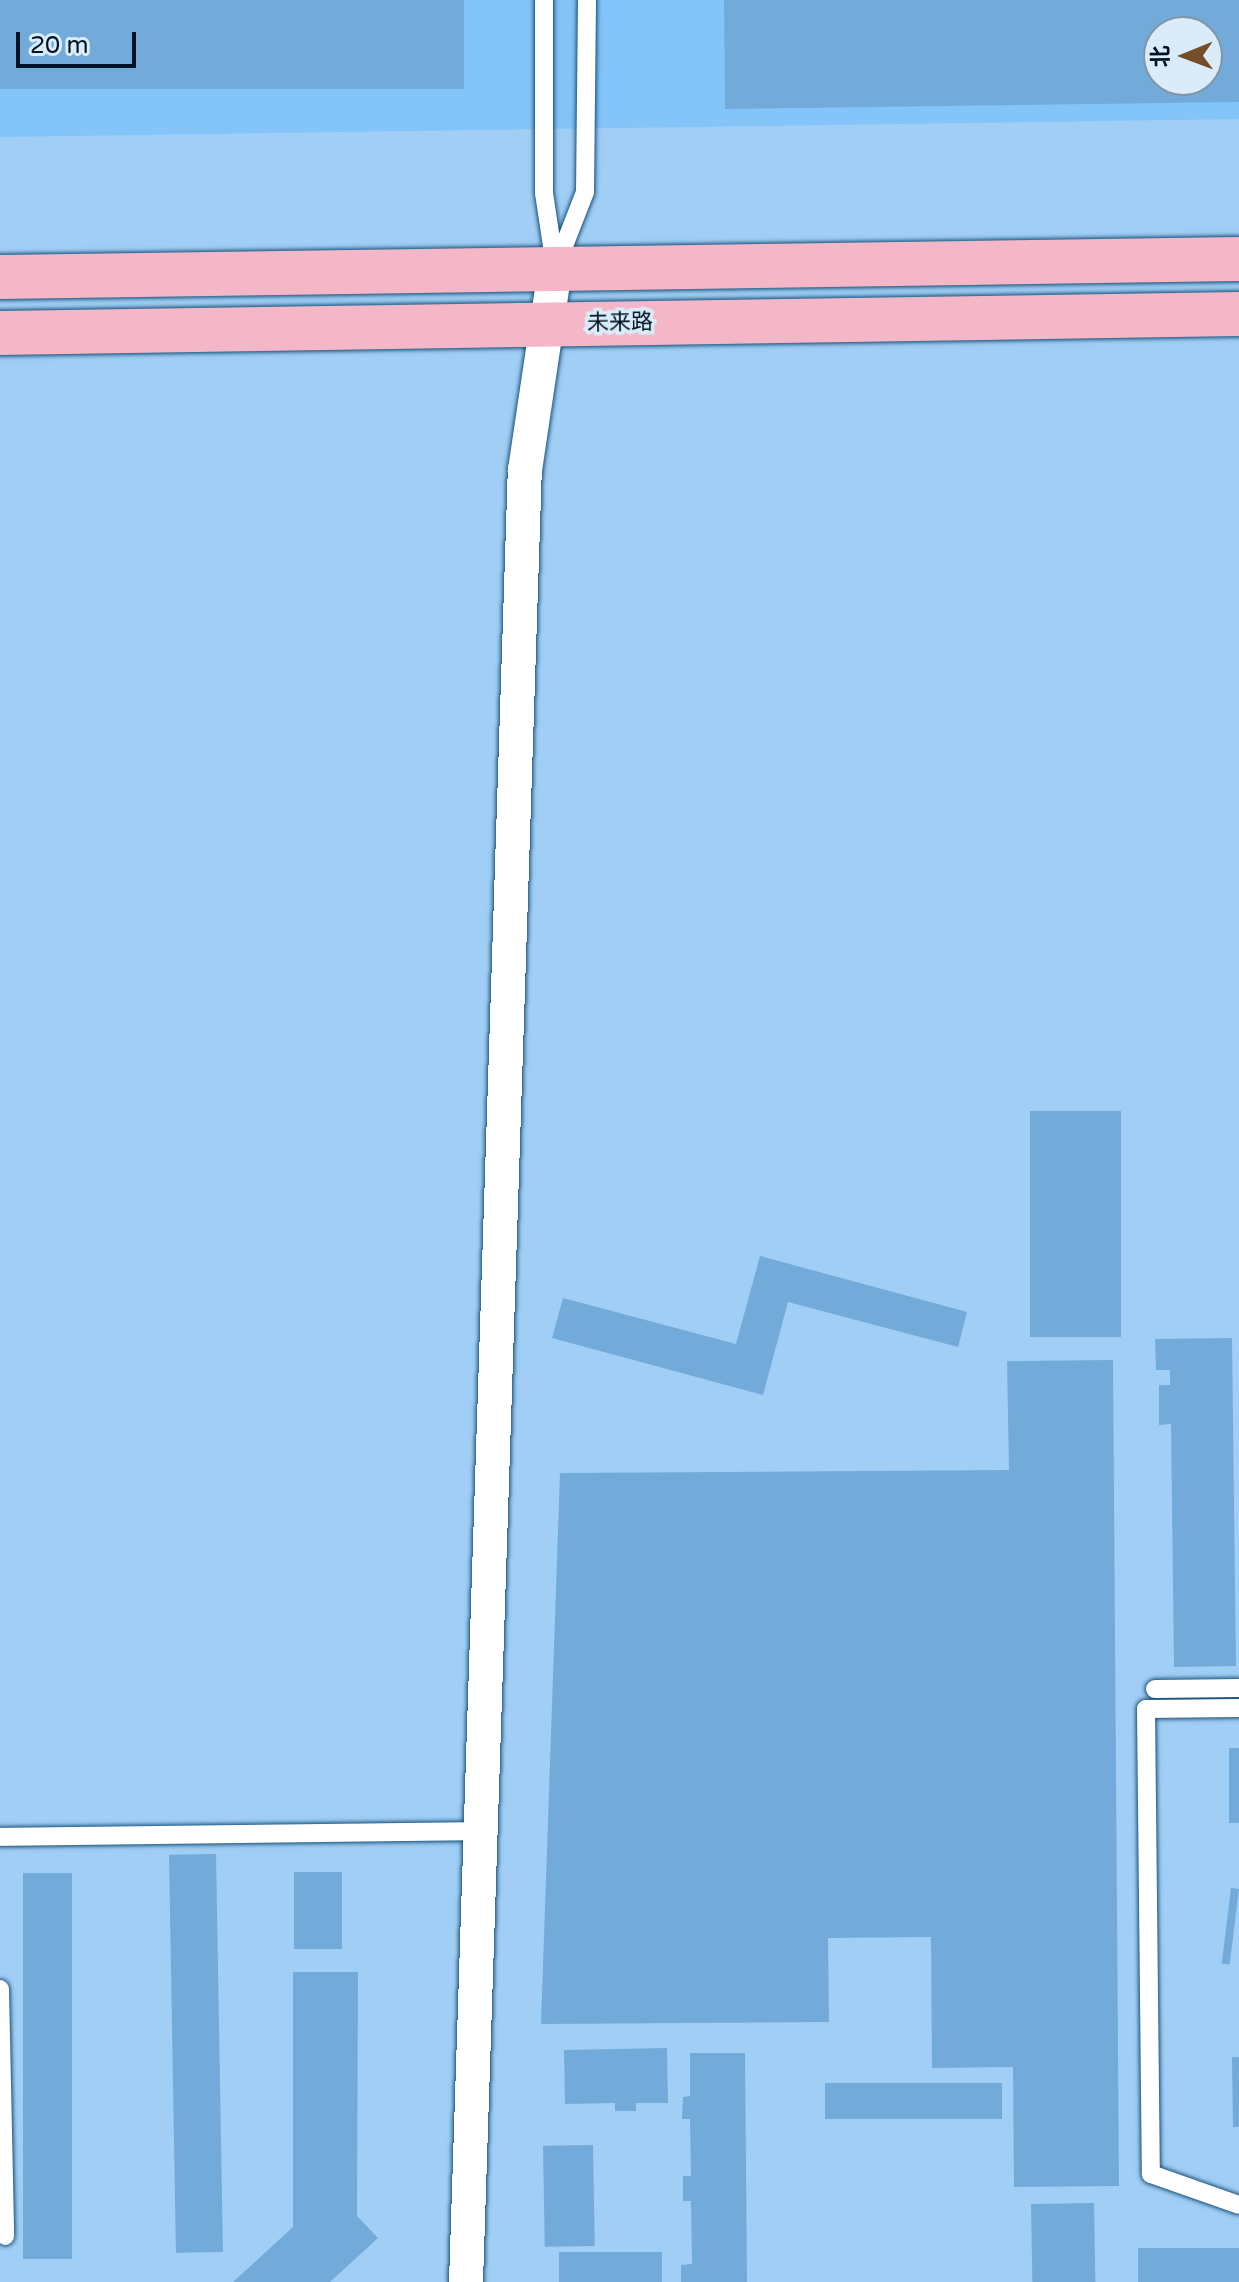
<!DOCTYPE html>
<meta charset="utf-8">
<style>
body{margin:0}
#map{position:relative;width:1239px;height:2282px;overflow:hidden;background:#a1cef5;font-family:"Varela Round","Noto Sans SC",sans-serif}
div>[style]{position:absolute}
.built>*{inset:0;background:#83c4f9}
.building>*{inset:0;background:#72abda;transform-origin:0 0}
.roads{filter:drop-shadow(0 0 2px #17527b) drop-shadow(0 0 2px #17527b)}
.lane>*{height:18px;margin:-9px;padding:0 9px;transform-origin:9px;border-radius:9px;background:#fff}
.street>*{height:34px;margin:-17px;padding:0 17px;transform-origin:17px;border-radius:17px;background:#fff}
.primary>*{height:44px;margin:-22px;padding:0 22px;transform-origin:22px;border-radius:22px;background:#f4b7c7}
span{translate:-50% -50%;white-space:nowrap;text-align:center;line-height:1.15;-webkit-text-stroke:7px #daecfa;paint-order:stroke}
.street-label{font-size:22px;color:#001223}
.north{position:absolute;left:1143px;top:16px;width:80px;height:80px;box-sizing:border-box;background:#daecfa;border:2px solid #8395a4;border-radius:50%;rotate:269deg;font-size:22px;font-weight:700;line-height:32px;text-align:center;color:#001223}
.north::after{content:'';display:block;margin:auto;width:28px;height:36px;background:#734e29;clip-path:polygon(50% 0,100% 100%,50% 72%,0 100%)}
.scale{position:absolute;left:16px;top:32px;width:120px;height:36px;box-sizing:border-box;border:4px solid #001223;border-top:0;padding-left:10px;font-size:24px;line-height:28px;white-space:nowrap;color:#001223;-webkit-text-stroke:6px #daecfa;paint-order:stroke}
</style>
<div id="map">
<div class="built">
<i style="clip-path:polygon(evenodd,0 0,1239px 0,1239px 119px,0 137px,0 0,1159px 32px,1207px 32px,1207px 80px,1159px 80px,1159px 32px)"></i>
</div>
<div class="building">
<i style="left:0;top:0;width:464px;height:89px"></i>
<i style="clip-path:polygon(evenodd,724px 0,1239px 0,1239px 102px,725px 109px,724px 0,1159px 32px,1207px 32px,1207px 80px,1159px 80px,1159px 32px)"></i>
<i style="left:1121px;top:1111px;width:226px;height:91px;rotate:90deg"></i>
<i style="clip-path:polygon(760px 1256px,967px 1312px,958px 1347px,788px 1302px,763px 1395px,552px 1338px,563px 1298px,736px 1344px)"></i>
<i style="clip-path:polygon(1232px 1338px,1236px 1666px,1174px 1667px,1171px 1424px,1159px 1425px,1159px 1385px,1170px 1385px,1170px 1370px,1156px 1370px,1155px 1339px)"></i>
<i style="clip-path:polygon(1113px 1360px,1119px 2186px,1014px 2187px,1013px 2067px,932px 2068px,931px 1937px,828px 1938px,829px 2022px,541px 2024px,560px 1473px,1009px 1470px,1007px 1361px)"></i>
<i style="left:1229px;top:1748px;width:10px;height:75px"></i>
<i style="left:216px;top:1854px;width:398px;height:47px;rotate:89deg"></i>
<i style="left:294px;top:1872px;width:48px;height:77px"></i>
<i style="left:23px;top:1873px;width:49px;height:386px"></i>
<i style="left:1231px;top:1888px;width:8px;height:76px;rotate:7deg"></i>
<i style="clip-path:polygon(293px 1972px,358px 1972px,357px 2216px,378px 2238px,330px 2282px,233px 2282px,293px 2227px)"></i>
<i style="clip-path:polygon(667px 2048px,668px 2103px,636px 2103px,636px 2111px,615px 2111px,615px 2103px,565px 2104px,564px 2050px)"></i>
<i style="clip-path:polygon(690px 2053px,745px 2053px,747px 2282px,681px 2282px,681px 2265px,692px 2264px,691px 2201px,683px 2201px,683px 2176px,691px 2176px,690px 2119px,682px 2119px,683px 2097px,690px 2096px)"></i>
<i style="clip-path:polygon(1232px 2057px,1239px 2057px,1239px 2127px,1233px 2127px)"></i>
<i style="left:1002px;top:2083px;width:36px;height:177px;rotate:90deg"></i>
<i style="left:593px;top:2145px;width:101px;height:50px;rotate:89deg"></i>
<i style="left:1094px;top:2203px;width:79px;height:63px;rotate:89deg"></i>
<i style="left:1239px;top:2248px;width:34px;height:101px;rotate:90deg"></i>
<i style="left:662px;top:2252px;width:30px;height:103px;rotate:90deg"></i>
</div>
<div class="roads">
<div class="lane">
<i style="left:544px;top:0;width:193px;rotate:90deg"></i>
<i style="left:544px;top:193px;width:74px;rotate:81.4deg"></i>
<i style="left:555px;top:269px;width:83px;rotate:-68.7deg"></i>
<i style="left:585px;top:192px;width:192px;rotate:-89.4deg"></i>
<i style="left:1155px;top:1689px;width:84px;rotate:-0.7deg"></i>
<i style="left:1239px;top:1708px;width:93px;rotate:179.4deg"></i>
<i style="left:1146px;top:1709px;width:465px;rotate:89.4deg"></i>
<i style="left:1151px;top:2174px;width:93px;rotate:19.4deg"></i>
<i style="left:0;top:1837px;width:479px;rotate:-0.7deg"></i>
<i style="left:0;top:1989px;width:247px;rotate:88.8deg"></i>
</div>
<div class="street">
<i style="left:466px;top:2282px;width:1813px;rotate:-88.14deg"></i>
<i style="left:525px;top:470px;width:203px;rotate:-81.5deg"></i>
</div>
<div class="primary">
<i style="left:0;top:277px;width:1239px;rotate:-0.83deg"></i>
<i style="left:0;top:333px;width:1239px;rotate:-0.88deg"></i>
</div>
</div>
<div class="street-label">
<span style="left:620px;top:323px;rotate:-1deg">未来路</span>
</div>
<div class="north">北</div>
<div class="scale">20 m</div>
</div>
